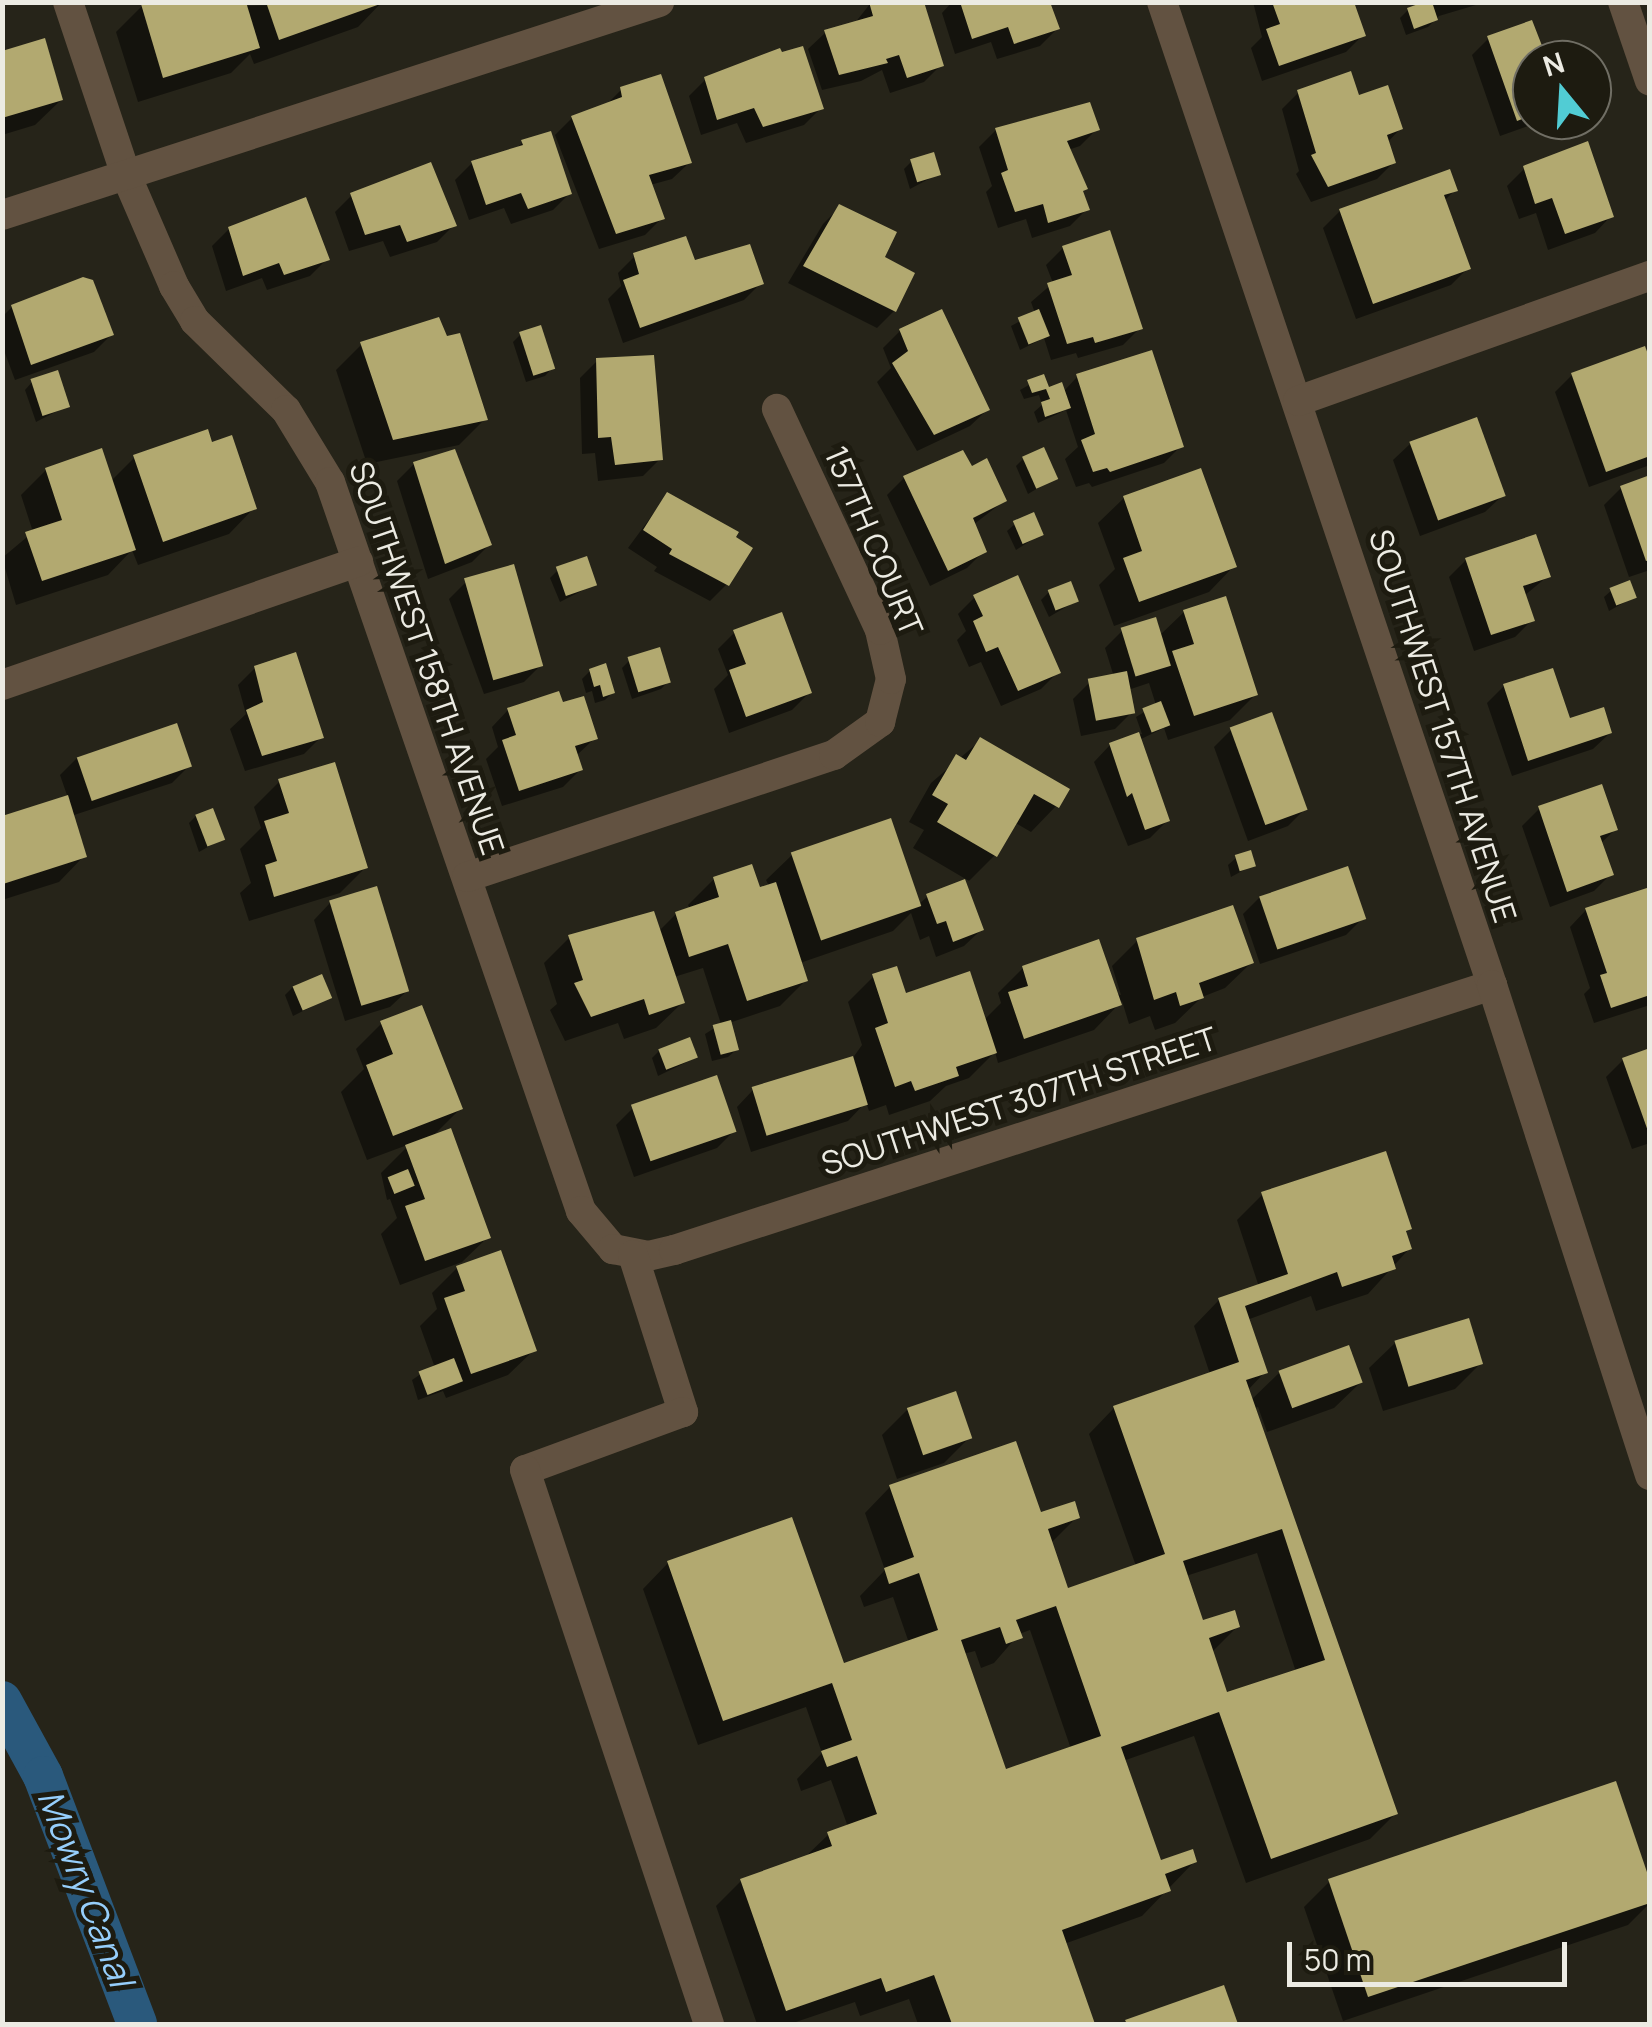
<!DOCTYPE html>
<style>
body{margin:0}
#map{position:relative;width:1652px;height:2027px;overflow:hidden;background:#262419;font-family:Manrope,sans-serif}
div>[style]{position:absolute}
.shadow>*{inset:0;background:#0007}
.canal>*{height:40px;margin:-20px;padding:0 20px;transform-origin:20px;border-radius:20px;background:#2a597c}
.building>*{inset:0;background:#b2a970;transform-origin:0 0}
.minor>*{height:30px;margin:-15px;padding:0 15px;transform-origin:15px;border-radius:15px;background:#625241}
span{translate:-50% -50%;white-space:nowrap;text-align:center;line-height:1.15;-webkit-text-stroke:10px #1d1b10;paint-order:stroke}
.street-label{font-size:32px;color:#ecebe3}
.water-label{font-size:35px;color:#96cefb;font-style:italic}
.frame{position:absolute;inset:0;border:5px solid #ecebe3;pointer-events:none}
.north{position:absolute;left:1512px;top:40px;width:100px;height:100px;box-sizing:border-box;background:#1d1b10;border:2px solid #706e64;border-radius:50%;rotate:342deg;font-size:28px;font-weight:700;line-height:40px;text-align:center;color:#ecebe3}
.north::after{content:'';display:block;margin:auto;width:35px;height:45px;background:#51ccd4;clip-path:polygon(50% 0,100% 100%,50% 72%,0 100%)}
.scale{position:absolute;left:1287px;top:1942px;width:280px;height:45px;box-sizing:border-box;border:5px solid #ecebe3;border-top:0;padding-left:12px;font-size:30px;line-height:35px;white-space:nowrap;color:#ecebe3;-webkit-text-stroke:8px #1d1b10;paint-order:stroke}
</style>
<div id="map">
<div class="shadow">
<i style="clip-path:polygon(154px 2px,244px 6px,382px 2px,358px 27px,254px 64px,250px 54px,231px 73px,138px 102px,116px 32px,142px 6px)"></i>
<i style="clip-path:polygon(952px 2px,1048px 2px,1057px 29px,1040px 46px,997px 59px,991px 42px,955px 54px,942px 13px)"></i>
<i style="clip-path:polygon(1253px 2px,1352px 2px,1363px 35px,1346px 52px,1262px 81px,1251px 48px,1262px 37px)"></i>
<i style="clip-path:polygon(1432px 2px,1486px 2px,1439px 16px,1428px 27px,1406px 35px,1400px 18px,1408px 10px)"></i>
<i style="clip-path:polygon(870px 4px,941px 65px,924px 82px,890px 93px,882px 70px,861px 81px,822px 90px,808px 49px,825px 33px,854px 24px)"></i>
<i style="clip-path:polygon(1489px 38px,1550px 60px,1532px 60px,1532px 120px,1542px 121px,1500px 136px,1472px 55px)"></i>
<i style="clip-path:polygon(2px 54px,61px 100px,35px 125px,2px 135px)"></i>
<i style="clip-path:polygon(706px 79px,821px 108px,804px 125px,746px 143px,737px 123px,701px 135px,689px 96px)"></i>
<i style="clip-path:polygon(621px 90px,689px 163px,672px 179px,650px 185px,662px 218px,645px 235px,599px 249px,555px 135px,572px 118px,605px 106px)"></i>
<i style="clip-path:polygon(1299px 92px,1357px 98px,1400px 129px,1387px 143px,1394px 162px,1377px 179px,1311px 202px,1296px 174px,1299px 171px,1282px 109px)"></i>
<i style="clip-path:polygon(1097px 129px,1080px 146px,1068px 150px,1087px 209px,1070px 226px,1032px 238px,1026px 219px,998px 228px,986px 192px,992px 186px,979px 147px,996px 130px)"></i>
<i style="clip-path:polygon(523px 142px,570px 193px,553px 210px,511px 224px,504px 208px,469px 220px,455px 180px,472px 163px,515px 150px)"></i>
<i style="clip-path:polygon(912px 161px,938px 174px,910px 189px,904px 169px)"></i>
<i style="clip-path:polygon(1524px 169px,1611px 216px,1595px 233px,1548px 250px,1536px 213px,1519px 219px,1507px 186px)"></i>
<i style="clip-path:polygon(1455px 190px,1444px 201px,1468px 268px,1451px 285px,1356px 319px,1323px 228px,1340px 211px)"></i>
<i style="clip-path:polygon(352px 195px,454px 225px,437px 242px,390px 257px,383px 241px,349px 251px,335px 212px)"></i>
<i style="clip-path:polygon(840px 207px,882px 258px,894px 311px,877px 328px,788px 283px,823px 224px)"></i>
<i style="clip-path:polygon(229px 229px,327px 259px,310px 276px,267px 290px,262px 278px,226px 291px,212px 246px)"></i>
<i style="clip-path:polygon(1063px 248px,1140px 328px,1123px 345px,1078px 358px,1076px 353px,1051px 360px,1044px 338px,1020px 350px,1011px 326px,1035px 313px,1031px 302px,1053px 283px,1046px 265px)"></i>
<i style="clip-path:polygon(635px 256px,693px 263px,761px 283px,744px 300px,623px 343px,608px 299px,621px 286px,618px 273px)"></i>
<i style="clip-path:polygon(12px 307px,111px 335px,94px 352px,15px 380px,2px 345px,2px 317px)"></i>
<i style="clip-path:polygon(900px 331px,987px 410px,970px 426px,917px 451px,877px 382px,891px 368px,883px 348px)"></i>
<i style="clip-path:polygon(520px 335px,552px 368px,545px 376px,526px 382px,513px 342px)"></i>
<i style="clip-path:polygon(361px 345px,485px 419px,459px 445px,367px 464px,336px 370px)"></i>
<i style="clip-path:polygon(597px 361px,660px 459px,643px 476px,598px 481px,595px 453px,582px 454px,580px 378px)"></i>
<i style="clip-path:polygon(1650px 368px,1650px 465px,1589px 487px,1555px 392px,1572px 375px)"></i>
<i style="clip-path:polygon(1078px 376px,1181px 446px,1164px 463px,1092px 487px,1089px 483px,1076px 487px,1065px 459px,1078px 447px,1066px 410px,1038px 423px,1034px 412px,1042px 405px,1039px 395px,1024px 399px,1020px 390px,1043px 377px,1048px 390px,1063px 392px)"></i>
<i style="clip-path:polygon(32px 382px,67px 406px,36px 422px,25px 390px)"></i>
<i style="clip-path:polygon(1475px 420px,1502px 496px,1485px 512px,1420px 536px,1393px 460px,1410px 444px)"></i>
<i style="clip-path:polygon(135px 457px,254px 508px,229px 534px,138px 565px,132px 550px,108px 575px,16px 605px,2px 558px,33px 532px,21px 495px,46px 470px,111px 481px)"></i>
<i style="clip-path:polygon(1024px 458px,1055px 478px,1028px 494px,1016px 466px)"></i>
<i style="clip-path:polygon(414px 464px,489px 545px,472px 562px,428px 579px,397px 481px)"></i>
<i style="clip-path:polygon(971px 469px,1004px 501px,973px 525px,984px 551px,967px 568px,930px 586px,887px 495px,904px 478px)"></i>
<i style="clip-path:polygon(1650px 478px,1650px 570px,1629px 577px,1604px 505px,1621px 488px)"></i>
<i style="clip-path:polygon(667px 495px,727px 584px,710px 601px,654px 571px,657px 567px,628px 548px)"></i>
<i style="clip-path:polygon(1124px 498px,1234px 566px,1209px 592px,1114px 626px,1099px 585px,1115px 569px,1098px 523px)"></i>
<i style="clip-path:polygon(1015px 524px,1041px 534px,1016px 550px,1007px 531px)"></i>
<i style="clip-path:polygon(1466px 560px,1548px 576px,1524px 596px,1532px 620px,1515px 637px,1474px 651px,1449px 577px)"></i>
<i style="clip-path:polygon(558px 570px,595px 584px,560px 602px,550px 578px)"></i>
<i style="clip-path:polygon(466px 582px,541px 665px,524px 682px,484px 694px,449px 599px)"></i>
<i style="clip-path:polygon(1612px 590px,1634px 597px,1609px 611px,1604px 597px)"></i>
<i style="clip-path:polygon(1049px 592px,1076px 601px,1049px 617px,1041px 600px)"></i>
<i style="clip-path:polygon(975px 597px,1058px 672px,1041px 689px,1001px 706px,981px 662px,969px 667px,957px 640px,966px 631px,958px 614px)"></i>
<i style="clip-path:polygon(1184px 612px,1255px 695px,1230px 720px,1168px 740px,1164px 728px,1139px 740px,1167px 821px,1150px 838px,1128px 846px,1094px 762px,1110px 745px,1142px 734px,1136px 717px,1156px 705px,1149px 683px,1128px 690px,1132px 712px,1115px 729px,1081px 736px,1073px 699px,1090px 682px,1114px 677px,1105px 648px,1122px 631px,1159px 636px)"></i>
<i style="clip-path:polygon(735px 632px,809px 693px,792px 710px,729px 733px,714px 689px,728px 675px,718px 649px)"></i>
<i style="clip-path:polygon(630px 660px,668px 682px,661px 689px,632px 699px,622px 668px)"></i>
<i style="clip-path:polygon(255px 668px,321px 737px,304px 754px,245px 771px,230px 729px,246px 714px,238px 685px)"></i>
<i style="clip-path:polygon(590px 671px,613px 692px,605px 700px,595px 703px,592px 691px,586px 693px,582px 679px)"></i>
<i style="clip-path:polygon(1504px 686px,1568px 721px,1610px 733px,1593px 749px,1512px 776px,1487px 703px)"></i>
<i style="clip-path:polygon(561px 706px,595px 738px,576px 756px,580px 770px,563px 787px,502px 806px,486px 759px,498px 747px,492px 727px,508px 710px)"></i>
<i style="clip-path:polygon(1231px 730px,1305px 809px,1288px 826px,1248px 841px,1214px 747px)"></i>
<i style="clip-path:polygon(981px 740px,1056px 806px,1031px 832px,1014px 822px,995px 855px,969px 881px,913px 848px,924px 830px,909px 822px,931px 783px)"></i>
<i style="clip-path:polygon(77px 758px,189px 766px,172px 783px,71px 816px,84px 856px,59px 882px,2px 900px,2px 819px,68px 798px,60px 775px)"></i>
<i style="clip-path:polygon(280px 781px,365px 868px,340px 893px,249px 921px,240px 893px,251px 883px,240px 849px,261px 828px,254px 807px)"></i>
<i style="clip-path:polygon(1539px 809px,1616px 829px,1600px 844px,1611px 874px,1594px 891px,1550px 907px,1522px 826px)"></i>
<i style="clip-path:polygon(196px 816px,222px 839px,199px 852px,189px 823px)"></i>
<i style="clip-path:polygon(792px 855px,918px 905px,928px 896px,981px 930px,964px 946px,936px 957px,929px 936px,920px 940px,911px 913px,893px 931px,800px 963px,805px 981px,780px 1006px,729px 1023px,736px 1050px,728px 1057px,712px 1061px,705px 1034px,721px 1024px,703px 968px,674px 977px,682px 1003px,656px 1028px,624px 1039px,618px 1023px,565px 1041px,550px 1010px,557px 1004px,544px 963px,569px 938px,658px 932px,676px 914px,690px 909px,688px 905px,714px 879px,758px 890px,769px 886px,766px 880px)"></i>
<i style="clip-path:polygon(1236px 858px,1253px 865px,1231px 877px,1228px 865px)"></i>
<i style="clip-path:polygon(1650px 889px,1650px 1005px,1594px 1023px,1584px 994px,1590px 988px,1570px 927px,1586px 910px)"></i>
<i style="clip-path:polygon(1260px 897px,1363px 918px,1346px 935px,1260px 964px,1243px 914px)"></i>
<i style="clip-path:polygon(330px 903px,407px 991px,390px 1007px,345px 1021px,314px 920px)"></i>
<i style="clip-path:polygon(1138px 940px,1251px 963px,1225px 988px,1202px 997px,1175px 1023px,1155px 1030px,1150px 1016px,1129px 1024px,1122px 1001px,1094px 1030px,998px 1063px,995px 1052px,969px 1078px,946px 1086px,930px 1101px,889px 1115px,886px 1105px,869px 1111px,866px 1102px,848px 1121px,751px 1152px,737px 1107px,753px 1090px,852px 1059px,862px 1045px,848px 1002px,873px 977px,904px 996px,984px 1020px,1001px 1003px,998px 993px,1023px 968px,1121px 995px,1112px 966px)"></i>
<i style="clip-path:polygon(293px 987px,329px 998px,293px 1016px,285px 995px)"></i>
<i style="clip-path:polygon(382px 1023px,460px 1109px,430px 1139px,488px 1237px,462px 1262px,400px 1285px,381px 1234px,397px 1218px,390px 1199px,387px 1200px,381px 1173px,410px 1144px,367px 1160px,341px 1092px,364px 1069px,356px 1049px)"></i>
<i style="clip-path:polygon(1650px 1050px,1650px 1143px,1632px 1149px,1606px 1077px,1623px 1060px)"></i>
<i style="clip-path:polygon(659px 1051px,695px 1058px,658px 1076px,652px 1058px)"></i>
<i style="clip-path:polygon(633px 1108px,734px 1131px,717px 1148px,634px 1177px,616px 1125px)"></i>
<i style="clip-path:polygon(evenodd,1262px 1195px,1410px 1229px,1404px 1234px,1409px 1249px,1368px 1294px,1316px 1311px,1311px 1296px,1247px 1320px,1265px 1372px,1247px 1391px,1250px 1401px,1280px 1372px,1360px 1383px,1334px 1408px,1267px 1432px,1258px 1407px,1253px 1409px,1395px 1814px,1370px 1839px,1246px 1883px,1194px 1736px,1123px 1761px,1159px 1863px,1195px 1861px,1142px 1916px,1064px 1944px,1092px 2024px,918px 2024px,909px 1999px,860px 2016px,855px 2002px,790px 2024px,757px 2024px,716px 1906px,741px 1881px,804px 1858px,829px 1834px,848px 1827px,831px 1780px,801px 1791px,797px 1779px,822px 1753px,806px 1707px,698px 1745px,643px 1589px,668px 1563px,842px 1666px,909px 1643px,893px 1597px,864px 1607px,860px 1596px,885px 1570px,865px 1513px,890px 1487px,1040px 1515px,1077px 1517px,1050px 1544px,1067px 1591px,1136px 1566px,1089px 1434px,1114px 1408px,1210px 1374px,1194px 1326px,1219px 1300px,1259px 1287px,1237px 1220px,1262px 1195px,1257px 1553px,1296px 1672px,1226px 1695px,1211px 1653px,1238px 1626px,1202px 1623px,1186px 1576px,1257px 1553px,1262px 1195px,1030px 1630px,1071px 1749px,1005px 1772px,963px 1654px,975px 1651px,981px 1668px,994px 1663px,1019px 1634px,1030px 1630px)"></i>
<i style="clip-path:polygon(457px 1268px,534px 1350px,508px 1375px,446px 1398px,443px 1391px,418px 1400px,412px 1380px,434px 1365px,420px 1326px,437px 1309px,432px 1293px)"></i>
<i style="clip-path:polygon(1395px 1343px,1481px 1363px,1455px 1389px,1383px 1411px,1369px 1368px)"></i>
<i style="clip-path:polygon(908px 1409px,969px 1438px,944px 1463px,897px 1479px,882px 1435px)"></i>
<i style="clip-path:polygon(1330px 1881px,1650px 1889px,1650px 1903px,1628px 1925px,1343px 2021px,1304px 1907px)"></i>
<i style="clip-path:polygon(1223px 1988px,1236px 2024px,1124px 2024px,1127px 2022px)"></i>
</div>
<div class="canal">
<i style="left:2px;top:1701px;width:85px;rotate:61.3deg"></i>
<i style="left:43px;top:1776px;width:265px;rotate:69.2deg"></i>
</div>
<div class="building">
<i style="clip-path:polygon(246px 2px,260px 48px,163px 78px,141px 4px)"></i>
<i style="clip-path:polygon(266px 2px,383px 2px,383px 3px,279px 40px)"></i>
<i style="clip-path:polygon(869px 2px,924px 2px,944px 66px,907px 78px,899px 55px,886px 59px,888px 63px,839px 75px,824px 30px,873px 16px)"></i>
<i style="clip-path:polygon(960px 2px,1050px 2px,1060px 29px,1014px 44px,1008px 27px,972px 39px)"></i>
<i style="clip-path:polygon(1272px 2px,1354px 2px,1366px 36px,1279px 66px,1266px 29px,1280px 24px)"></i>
<i style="clip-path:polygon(1424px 2px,1432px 2px,1438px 20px,1414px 29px,1407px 8px)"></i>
<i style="clip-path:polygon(1532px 20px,1546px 56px,1550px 55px,1552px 60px,1532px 60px,1532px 115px,1517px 121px,1487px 36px)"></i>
<i style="clip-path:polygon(45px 38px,63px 100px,2px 118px,2px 51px)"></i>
<i style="clip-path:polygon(803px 46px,824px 109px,763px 127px,754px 108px,717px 120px,704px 77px,780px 48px,782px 52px)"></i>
<i style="clip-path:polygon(1351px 71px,1359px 95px,1388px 85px,1403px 129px,1387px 135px,1396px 163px,1328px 187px,1311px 155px,1316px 153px,1297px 90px)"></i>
<i style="clip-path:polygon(661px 74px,692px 163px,649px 175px,665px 219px,616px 234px,571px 116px,622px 97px,620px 87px)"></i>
<i style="clip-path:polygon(1090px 102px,1100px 130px,1067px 141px,1088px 189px,1083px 191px,1090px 210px,1048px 223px,1043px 204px,1015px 212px,1001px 173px,1008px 170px,995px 128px)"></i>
<i style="clip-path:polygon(551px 131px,572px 194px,528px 209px,521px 193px,486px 205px,471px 161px,523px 145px,521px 140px)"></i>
<i style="clip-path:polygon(1588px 141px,1614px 217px,1565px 234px,1552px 198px,1535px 204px,1523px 166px)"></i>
<i style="left:934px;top:152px;width:24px;height:25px;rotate:73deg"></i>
<i style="clip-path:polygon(431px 162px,457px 226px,407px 242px,400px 225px,365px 235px,350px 193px)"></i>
<i style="clip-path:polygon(1450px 169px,1458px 191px,1444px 195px,1471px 269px,1373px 304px,1339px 209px)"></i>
<i style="clip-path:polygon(306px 197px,330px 260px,284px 275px,279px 263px,243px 276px,228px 227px)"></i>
<i style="clip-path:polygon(839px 204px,897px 232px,885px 257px,915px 273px,896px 312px,803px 266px)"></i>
<i style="clip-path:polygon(1110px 230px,1143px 329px,1095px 343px,1093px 337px,1067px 344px,1047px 283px,1072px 275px,1062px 246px)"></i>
<i style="clip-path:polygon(686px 236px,695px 260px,750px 244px,764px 284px,640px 328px,623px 280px,639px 274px,633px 253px)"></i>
<i style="clip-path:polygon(83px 277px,93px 280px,114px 335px,31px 365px,11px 305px)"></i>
<i style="clip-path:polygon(942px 309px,990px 410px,934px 435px,892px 363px,908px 351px,899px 329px)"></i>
<i style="left:1039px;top:309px;width:29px;height:23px;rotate:68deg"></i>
<i style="clip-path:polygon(439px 317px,447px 336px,460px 333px,488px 420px,393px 440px,360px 342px)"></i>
<i style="left:541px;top:325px;width:46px;height:23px;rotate:72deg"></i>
<i style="clip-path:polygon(1645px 346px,1650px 360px,1650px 456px,1606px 472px,1571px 373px)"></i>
<i style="clip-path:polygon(1152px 350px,1184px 447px,1110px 472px,1107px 468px,1093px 472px,1081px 440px,1095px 434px,1076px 374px)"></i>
<i style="clip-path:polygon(654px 355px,663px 460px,615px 465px,611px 437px,598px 438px,596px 358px)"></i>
<i style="left:58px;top:370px;width:39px;height:29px;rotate:72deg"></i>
<i style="clip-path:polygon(1044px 374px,1049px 387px,1062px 382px,1071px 408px,1045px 417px,1041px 402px,1050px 399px,1046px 389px,1032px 393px,1027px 380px)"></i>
<i style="left:1477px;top:417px;width:84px;height:72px;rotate:70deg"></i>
<i style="clip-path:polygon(208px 429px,212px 442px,232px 435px,257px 509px,163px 542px,133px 455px)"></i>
<i style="left:1044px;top:447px;width:35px;height:24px;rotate:66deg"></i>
<i style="clip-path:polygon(102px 448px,136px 550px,42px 581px,25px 532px,62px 520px,45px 468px)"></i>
<i style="clip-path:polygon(455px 449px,492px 545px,445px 564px,413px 462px)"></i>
<i style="clip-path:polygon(963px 450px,972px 466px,987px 458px,1007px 501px,973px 518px,987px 552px,948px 571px,903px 476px)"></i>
<i style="clip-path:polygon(1201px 468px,1237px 567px,1139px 602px,1123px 558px,1142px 551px,1123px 496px)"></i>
<i style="clip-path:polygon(1650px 475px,1650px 560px,1646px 561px,1620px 486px)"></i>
<i style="clip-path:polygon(667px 492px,739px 532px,736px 537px,753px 548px,729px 586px,669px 554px,672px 549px,643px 530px)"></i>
<i style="left:1034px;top:512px;width:25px;height:23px;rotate:67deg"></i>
<i style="clip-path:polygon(1536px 534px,1551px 577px,1523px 586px,1535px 621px,1491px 635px,1465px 558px)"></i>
<i style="left:587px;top:556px;width:31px;height:33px;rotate:71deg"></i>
<i style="left:514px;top:564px;width:106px;height:52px;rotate:74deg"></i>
<i style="clip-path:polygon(1018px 575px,1061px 673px,1018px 691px,998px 647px,986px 652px,973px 621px,983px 616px,973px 595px)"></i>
<i style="left:1630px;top:580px;width:19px;height:22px;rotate:69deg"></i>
<i style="left:1071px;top:581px;width:22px;height:25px;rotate:69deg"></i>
<i style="clip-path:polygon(1226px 596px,1258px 695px,1194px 716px,1172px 651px,1194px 644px,1183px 610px)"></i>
<i style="clip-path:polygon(782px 612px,812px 693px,746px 717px,729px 670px,746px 664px,733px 630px)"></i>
<i style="left:1156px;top:617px;width:51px;height:37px;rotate:73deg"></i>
<i style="left:660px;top:647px;width:37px;height:34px;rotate:73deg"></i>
<i style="clip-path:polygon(296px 652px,324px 738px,262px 756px,246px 710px,263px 702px,254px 666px)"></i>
<i style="clip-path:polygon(606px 663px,615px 693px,603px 697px,600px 685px,594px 687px,589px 669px)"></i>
<i style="clip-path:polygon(1553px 668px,1570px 718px,1604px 707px,1612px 733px,1528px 761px,1503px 684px)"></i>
<i style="left:1127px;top:671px;width:43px;height:40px;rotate:79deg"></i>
<i style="clip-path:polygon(559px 691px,563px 702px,584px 696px,598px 739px,575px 746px,583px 770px,519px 791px,502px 740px,516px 735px,507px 708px)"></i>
<i style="left:1161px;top:701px;width:26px;height:20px;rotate:69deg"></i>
<i style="left:1272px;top:712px;width:104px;height:45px;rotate:70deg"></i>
<i style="left:177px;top:723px;width:46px;height:106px;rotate:71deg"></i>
<i style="clip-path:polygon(1139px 732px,1170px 821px,1145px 830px,1132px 793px,1127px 797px,1109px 743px)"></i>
<i style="clip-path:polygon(980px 737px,1070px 789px,1059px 808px,1034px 794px,997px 857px,937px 822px,948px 804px,932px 795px,956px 754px,966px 760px)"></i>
<i style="clip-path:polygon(335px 762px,368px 868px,274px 897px,265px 865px,277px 861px,264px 821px,289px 813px,278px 779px)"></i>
<i style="clip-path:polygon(1602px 784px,1618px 830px,1600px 836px,1614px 875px,1567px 892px,1538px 806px)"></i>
<i style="clip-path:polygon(68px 795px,87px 857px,3px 884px,2px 816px)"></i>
<i style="left:213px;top:808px;width:34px;height:19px;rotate:69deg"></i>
<i style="left:891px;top:818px;width:93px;height:106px;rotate:71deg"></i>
<i style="left:1251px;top:850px;width:17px;height:17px;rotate:73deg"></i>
<i style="clip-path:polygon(752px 864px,760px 887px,776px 882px,808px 981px,747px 1001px,728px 944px,689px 957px,675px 912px,719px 897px,713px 877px)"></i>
<i style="left:1348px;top:866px;width:56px;height:94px;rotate:71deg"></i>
<i style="clip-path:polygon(965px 879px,984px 930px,953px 942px,946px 921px,937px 924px,926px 894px)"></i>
<i style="left:377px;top:886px;width:110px;height:50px;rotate:73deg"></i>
<i style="clip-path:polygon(1650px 887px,1650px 995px,1611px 1008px,1600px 975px,1607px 973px,1585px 908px)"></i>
<i style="clip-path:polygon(1233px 905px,1254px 963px,1199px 983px,1204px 998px,1180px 1006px,1176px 992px,1154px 1000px,1136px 938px)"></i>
<i style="clip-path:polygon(654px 911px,685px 1003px,649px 1015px,644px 999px,591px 1017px,574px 983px,583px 980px,568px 935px)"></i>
<i style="clip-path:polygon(1099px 939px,1122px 1005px,1024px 1039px,1008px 992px,1028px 986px,1022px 966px)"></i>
<i style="clip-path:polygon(897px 966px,906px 993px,970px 971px,997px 1053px,956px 1067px,959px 1076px,915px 1091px,911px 1081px,895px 1087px,875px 1028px,888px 1023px,872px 974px)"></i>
<i style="left:322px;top:974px;width:26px;height:32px;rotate:67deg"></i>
<i style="clip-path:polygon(422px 1005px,463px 1109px,393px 1136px,366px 1065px,393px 1054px,380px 1021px)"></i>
<i style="left:731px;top:1020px;width:31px;height:19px;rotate:75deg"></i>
<i style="left:690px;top:1037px;width:22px;height:34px;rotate:69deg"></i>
<i style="clip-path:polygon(1650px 1048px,1650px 1134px,1649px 1134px,1622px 1058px)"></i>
<i style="left:853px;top:1056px;width:51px;height:106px;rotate:73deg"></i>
<i style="left:717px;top:1075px;width:60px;height:91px;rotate:71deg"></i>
<i style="clip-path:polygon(451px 1128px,491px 1238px,425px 1261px,405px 1206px,425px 1199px,405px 1145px)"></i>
<i style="clip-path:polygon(evenodd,1386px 1151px,1412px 1229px,1406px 1231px,1412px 1249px,1392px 1256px,1396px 1269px,1342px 1287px,1337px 1272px,1245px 1306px,1268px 1373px,1246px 1380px,1398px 1814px,1271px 1859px,1219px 1712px,1121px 1747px,1161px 1860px,1193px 1849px,1197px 1862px,1165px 1874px,1171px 1891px,1062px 1930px,1095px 2024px,952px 2024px,934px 1975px,886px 1992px,881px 1978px,786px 2011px,740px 1879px,832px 1846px,827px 1832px,877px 1814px,857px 1756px,827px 1767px,821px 1751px,852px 1740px,832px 1683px,723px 1721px,667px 1561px,792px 1517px,844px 1663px,938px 1630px,919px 1573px,889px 1584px,884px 1568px,914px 1557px,889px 1485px,1016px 1441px,1041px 1512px,1075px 1501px,1080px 1518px,1048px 1529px,1068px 1588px,1165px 1554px,1113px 1406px,1239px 1362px,1218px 1298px,1288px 1274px,1261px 1192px,1386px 1151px,1282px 1529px,1325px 1660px,1227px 1692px,1209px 1638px,1240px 1627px,1235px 1610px,1203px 1620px,1183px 1561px,1282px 1529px,1386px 1151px,1056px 1606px,1101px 1736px,1006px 1769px,961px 1640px,1000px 1627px,1006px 1644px,1023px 1638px,1016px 1620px,1056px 1606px)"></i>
<i style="left:408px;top:1169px;width:18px;height:22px;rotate:68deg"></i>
<i style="clip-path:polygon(501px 1250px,537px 1351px,471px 1374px,444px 1298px,465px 1291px,456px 1266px)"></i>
<i style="left:1469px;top:1318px;width:48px;height:78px;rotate:73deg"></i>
<i style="left:1349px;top:1345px;width:40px;height:75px;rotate:70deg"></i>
<i style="left:454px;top:1358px;width:25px;height:38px;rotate:69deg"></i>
<i style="left:956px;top:1391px;width:50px;height:52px;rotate:71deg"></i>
<i style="clip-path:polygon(1616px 1781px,1650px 1881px,1650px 1903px,1368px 1997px,1328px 1879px)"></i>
<i style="clip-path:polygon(1224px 1985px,1238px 2024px,1127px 2024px,1125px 2020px)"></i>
</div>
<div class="minor">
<i style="left:68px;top:2px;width:182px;rotate:71.5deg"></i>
<i style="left:126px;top:175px;width:121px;rotate:66.6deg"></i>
<i style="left:174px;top:286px;width:41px;rotate:59deg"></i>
<i style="left:195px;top:321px;width:127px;rotate:44.4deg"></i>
<i style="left:286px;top:410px;width:84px;rotate:58.6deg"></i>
<i style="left:330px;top:482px;width:771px;rotate:71deg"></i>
<i style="left:581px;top:1211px;width:50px;rotate:49.9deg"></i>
<i style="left:613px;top:1249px;width:36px;rotate:11deg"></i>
<i style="left:648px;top:1256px;width:27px;rotate:-13deg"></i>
<i style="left:674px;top:1250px;width:860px;rotate:-17.95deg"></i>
<i style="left:1162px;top:2px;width:1037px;rotate:71.44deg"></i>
<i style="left:1492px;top:985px;width:515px;rotate:72.13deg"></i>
<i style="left:1623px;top:2px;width:83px;rotate:71.1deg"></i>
<i style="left:2px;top:215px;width:691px;rotate:-17.96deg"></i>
<i style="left:1298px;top:401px;width:374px;rotate:-19.6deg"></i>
<i style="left:2px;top:685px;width:377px;rotate:-19.1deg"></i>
<i style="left:467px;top:877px;width:387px;rotate:-18.4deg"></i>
<i style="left:834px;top:755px;width:57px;rotate:-35.7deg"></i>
<i style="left:880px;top:722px;width:44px;rotate:-75.7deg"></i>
<i style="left:891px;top:679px;width:50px;rotate:-102.7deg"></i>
<i style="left:880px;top:630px;width:244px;rotate:-115deg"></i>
<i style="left:633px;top:1255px;width:165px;rotate:72.3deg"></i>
<i style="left:683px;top:1412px;width:168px;rotate:159.8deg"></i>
<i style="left:525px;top:1470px;width:584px;rotate:71.63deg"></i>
</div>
<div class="street-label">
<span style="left:874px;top:541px;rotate:67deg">157TH COURT</span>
<span style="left:427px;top:658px;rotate:71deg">SOUTHWEST 158TH AVENUE</span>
<span style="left:1443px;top:726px;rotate:72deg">SOUTHWEST 157TH AVENUE</span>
<span style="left:1019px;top:1101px;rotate:-18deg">SOUTHWEST 307TH STREET</span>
</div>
<div class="water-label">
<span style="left:86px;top:1888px;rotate:69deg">Mowry Canal</span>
</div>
<div class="frame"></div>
<div class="north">N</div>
<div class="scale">50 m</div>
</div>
